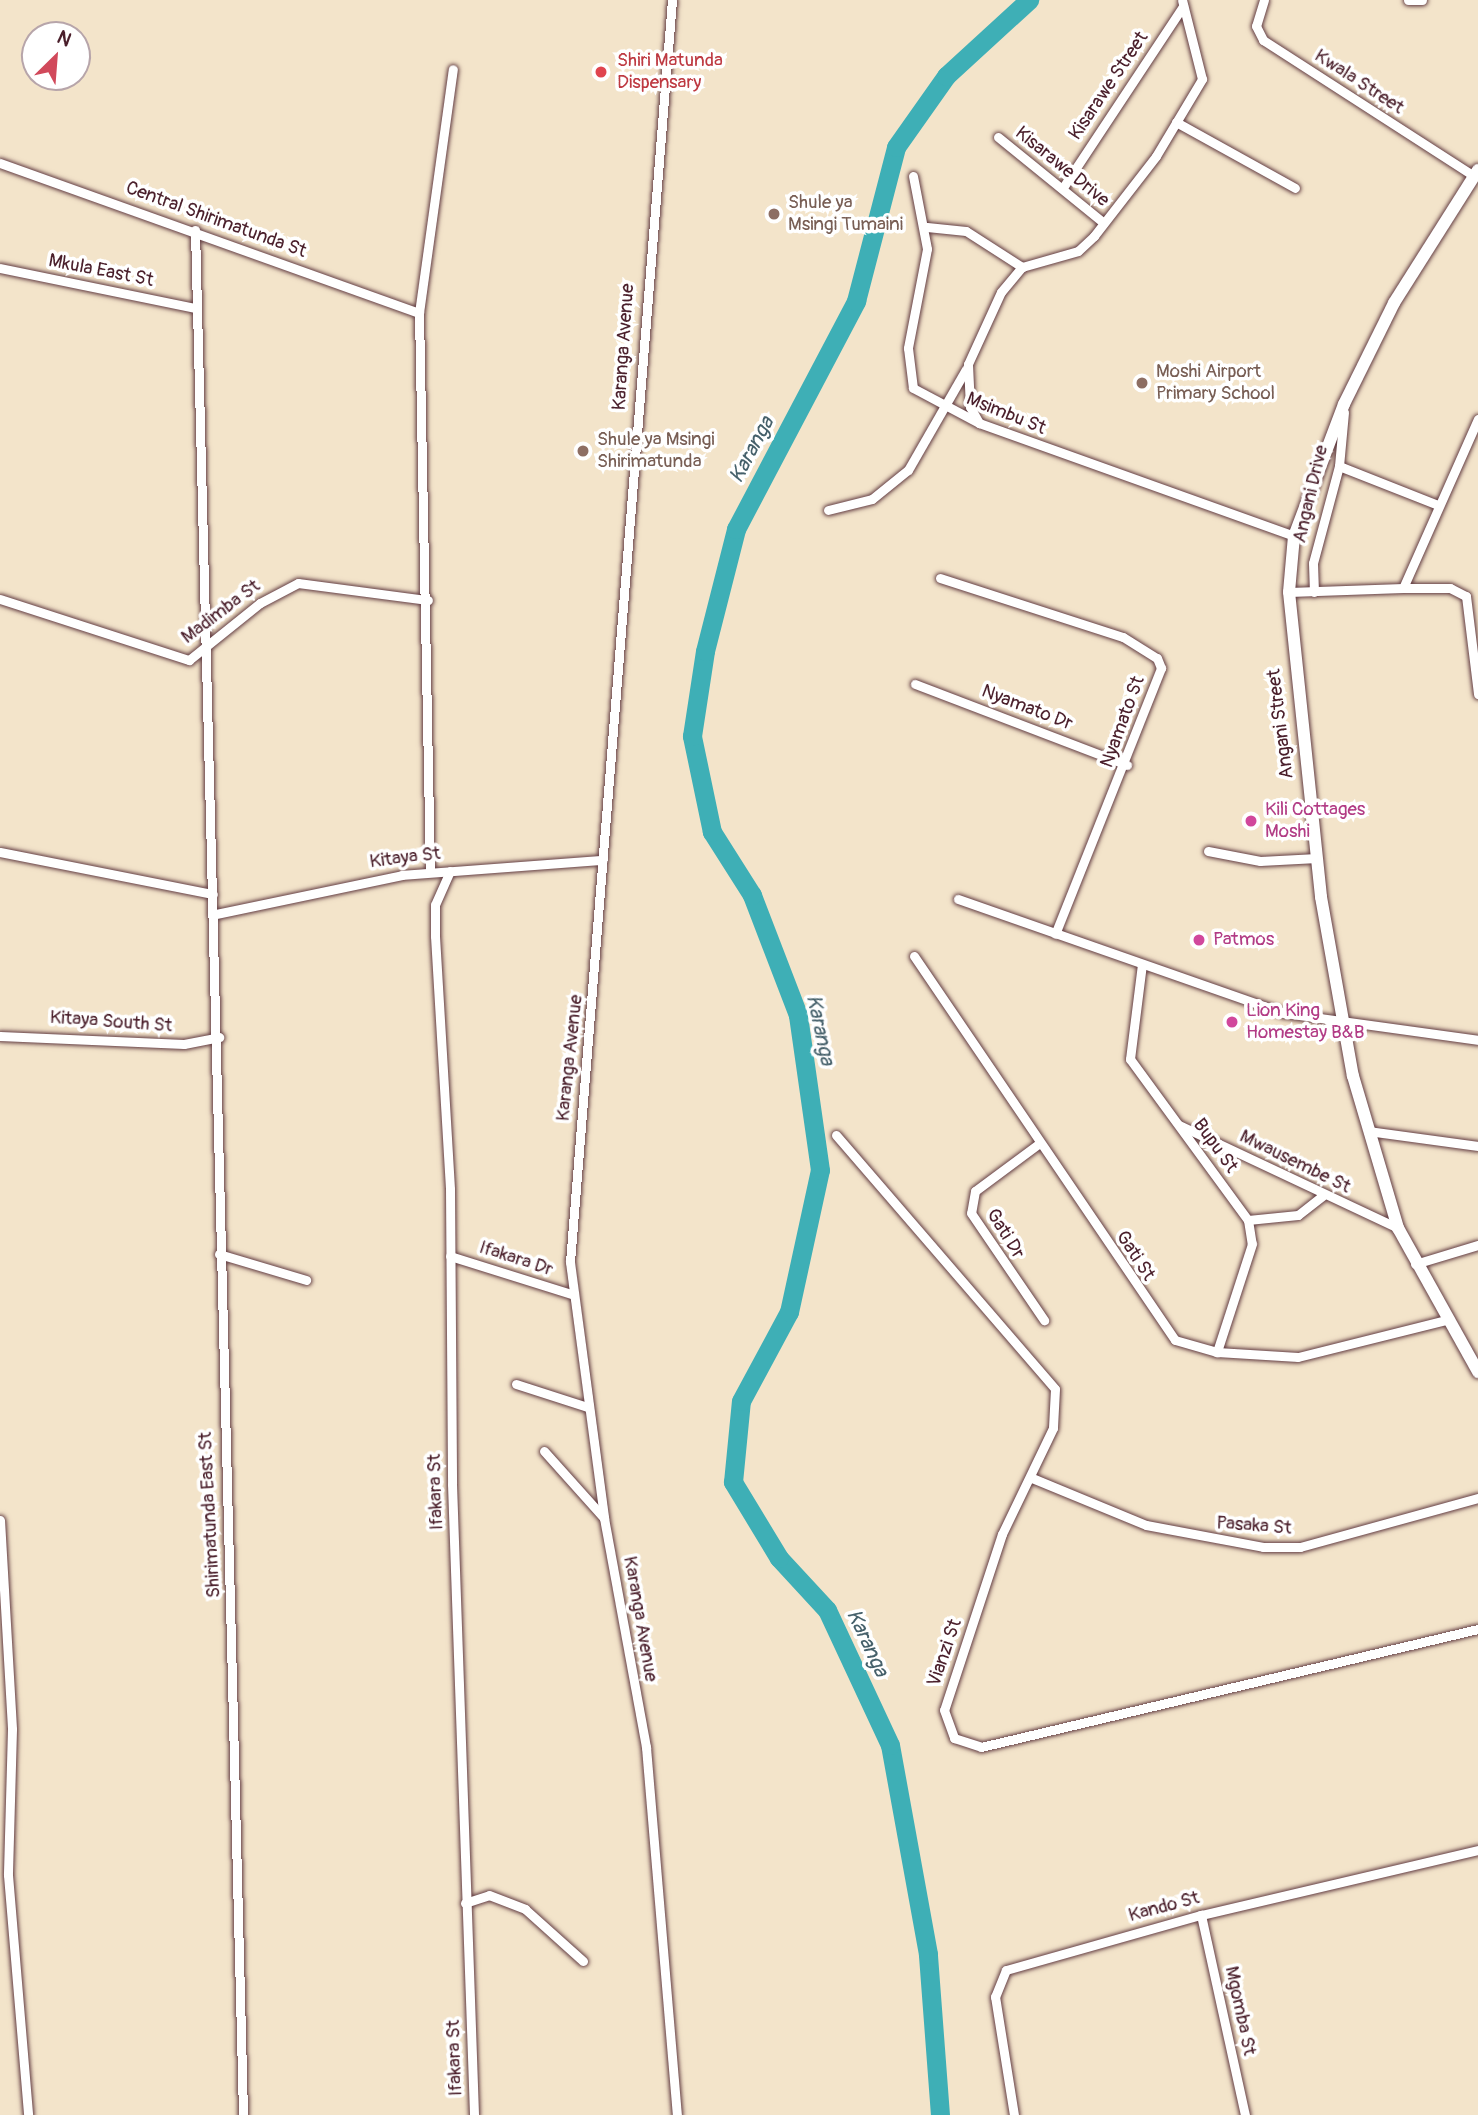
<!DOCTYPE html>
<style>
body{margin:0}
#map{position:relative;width:1478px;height:2115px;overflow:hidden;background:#f3e4ca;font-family:Pangolin,sans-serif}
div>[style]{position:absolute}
.river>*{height:19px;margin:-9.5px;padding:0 9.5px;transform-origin:9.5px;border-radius:9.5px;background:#3eafb6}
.roads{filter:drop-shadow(0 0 2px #633d43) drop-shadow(0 0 2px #633d43)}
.minor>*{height:9px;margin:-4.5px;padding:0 4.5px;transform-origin:4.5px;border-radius:4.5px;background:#fff}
.tertiary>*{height:12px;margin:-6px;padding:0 6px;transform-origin:6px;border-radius:6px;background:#fff}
.dots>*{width:19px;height:19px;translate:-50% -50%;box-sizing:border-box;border:4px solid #fff;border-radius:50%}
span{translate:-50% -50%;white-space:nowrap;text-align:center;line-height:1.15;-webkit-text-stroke:7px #fff;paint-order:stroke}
.health-label{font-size:19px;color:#be3a42}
.left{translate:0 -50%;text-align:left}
.street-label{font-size:19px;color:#4a1f2b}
.education-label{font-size:19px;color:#785e54}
.hotel-label{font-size:19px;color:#b23c85}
.water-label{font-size:21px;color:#45606a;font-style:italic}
.north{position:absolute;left:21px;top:21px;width:70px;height:70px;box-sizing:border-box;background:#fff;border:2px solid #b7a5aa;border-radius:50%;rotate:25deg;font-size:19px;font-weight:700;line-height:28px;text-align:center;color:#4a1f2b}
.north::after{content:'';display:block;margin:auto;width:24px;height:32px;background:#d1495b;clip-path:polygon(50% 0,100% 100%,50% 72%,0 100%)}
</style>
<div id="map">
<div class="river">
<i style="left:940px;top:2115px;width:161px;rotate:-94.3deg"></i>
<i style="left:928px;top:1954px;width:212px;rotate:-100.3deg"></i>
<i style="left:890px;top:1745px;width:149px;rotate:-115deg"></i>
<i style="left:827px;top:1610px;width:71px;rotate:-132.7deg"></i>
<i style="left:779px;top:1558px;width:89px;rotate:-121.2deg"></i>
<i style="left:733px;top:1482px;width:81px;rotate:-84.4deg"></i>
<i style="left:741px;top:1401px;width:101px;rotate:-61.7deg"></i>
<i style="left:789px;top:1312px;width:145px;rotate:-77.7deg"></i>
<i style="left:820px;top:1170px;width:157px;rotate:-98.1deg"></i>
<i style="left:798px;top:1015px;width:129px;rotate:-111deg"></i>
<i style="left:752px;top:895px;width:75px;rotate:-122.4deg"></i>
<i style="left:712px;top:832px;width:98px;rotate:-101.8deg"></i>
<i style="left:692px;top:736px;width:86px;rotate:-81.3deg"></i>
<i style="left:705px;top:651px;width:126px;rotate:-75.7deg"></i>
<i style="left:736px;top:529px;width:258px;rotate:-62.2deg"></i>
<i style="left:856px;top:301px;width:159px;rotate:-75.4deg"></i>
<i style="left:896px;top:147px;width:87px;rotate:-54.8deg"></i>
<i style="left:946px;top:76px;width:113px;rotate:-42.5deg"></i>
</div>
<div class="roads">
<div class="minor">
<i style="left:672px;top:0;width:1266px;rotate:94.62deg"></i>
<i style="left:570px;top:1262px;width:258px;rotate:82.4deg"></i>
<i style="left:604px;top:1518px;width:233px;rotate:79.6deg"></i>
<i style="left:646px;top:1747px;width:369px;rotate:85.2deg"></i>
<i style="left:1264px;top:0;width:27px;rotate:107deg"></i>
<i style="left:1256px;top:26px;width:16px;rotate:63deg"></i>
<i style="left:1263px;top:40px;width:251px;rotate:32.8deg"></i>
<i style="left:1408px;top:0;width:14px"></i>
<i style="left:1176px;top:122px;width:136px;rotate:29deg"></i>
<i style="left:998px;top:137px;width:136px;rotate:39.1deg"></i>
<i style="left:0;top:163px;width:445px;rotate:19.7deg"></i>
<i style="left:913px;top:176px;width:74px;rotate:79.1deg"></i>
<i style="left:927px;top:249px;width:101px;rotate:100.9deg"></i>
<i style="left:908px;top:348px;width:40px;rotate:82.9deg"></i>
<i style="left:913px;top:388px;width:75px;rotate:27.9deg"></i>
<i style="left:979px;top:423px;width:335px;rotate:19.7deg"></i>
<i style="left:1064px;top:186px;width:216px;rotate:-56.5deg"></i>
<i style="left:927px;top:227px;width:39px;rotate:6deg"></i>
<i style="left:966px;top:231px;width:67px;rotate:32.7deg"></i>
<i style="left:195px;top:230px;width:1886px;rotate:88.54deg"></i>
<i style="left:0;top:268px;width:199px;rotate:11.6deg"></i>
<i style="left:979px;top:423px;width:18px;rotate:-119deg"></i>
<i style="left:970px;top:407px;width:43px;rotate:-92.7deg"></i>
<i style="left:968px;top:364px;width:79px;rotate:-65.4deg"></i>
<i style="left:1001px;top:292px;width:33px;rotate:-50deg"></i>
<i style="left:1022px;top:267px;width:58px;rotate:-15.9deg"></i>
<i style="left:1078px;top:251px;width:22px;rotate:-43deg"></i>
<i style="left:1094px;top:236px;width:101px;rotate:-52.2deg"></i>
<i style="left:1156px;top:156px;width:90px;rotate:-59.1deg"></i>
<i style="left:1202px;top:79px;width:81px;rotate:-104.2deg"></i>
<i style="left:1339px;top:466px;width:106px;rotate:21.5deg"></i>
<i style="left:828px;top:510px;width:45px;rotate:-14deg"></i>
<i style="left:872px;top:499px;width:46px;rotate:-38.9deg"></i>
<i style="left:908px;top:470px;width:116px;rotate:-60.1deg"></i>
<i style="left:940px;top:578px;width:192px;rotate:17.9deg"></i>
<i style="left:1123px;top:637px;width:40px;rotate:32deg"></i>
<i style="left:1157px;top:658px;width:11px;rotate:68deg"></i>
<i style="left:1161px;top:668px;width:286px;rotate:111.7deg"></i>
<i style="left:1403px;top:588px;width:47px"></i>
<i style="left:1450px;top:588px;width:18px;rotate:27deg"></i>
<i style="left:1466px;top:596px;width:99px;rotate:83deg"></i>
<i style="left:1289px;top:592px;width:114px;rotate:-2deg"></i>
<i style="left:1403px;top:588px;width:185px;rotate:-66.1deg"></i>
<i style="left:1314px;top:592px;width:29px;rotate:-92deg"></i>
<i style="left:1313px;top:563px;width:100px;rotate:-75deg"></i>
<i style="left:1339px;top:466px;width:54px;rotate:-84.7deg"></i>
<i style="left:0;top:599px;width:199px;rotate:17.9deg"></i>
<i style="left:189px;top:660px;width:91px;rotate:-38.8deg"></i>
<i style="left:260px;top:603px;width:43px;rotate:-27.8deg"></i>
<i style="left:298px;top:583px;width:131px;rotate:7.5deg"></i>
<i style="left:915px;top:684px;width:227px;rotate:20.9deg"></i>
<i style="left:1208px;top:851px;width:53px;rotate:10.9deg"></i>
<i style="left:1260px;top:861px;width:57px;rotate:-3deg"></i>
<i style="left:0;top:852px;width:217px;rotate:11.2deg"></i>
<i style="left:430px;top:871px;width:558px;rotate:-91.13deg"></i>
<i style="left:419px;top:313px;width:246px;rotate:-82.1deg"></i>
<i style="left:450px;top:871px;width:37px;rotate:114deg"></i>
<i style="left:435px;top:905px;width:31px;rotate:90deg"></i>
<i style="left:435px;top:936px;width:253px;rotate:86.6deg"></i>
<i style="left:450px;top:1189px;width:295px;rotate:89.6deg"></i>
<i style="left:452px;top:1484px;width:631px;rotate:88deg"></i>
<i style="left:958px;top:899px;width:345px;rotate:19.3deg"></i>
<i style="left:1284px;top:1013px;width:196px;rotate:7.9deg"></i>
<i style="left:216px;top:914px;width:190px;rotate:-11.8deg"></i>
<i style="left:402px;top:875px;width:201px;rotate:-4.3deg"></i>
<i style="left:914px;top:956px;width:464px;rotate:55.8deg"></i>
<i style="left:1175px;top:1340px;width:44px;rotate:15.9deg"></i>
<i style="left:1217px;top:1352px;width:81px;rotate:3.5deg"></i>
<i style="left:1298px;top:1357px;width:153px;rotate:-14deg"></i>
<i style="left:1142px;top:964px;width:96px;rotate:97.2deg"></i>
<i style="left:1130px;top:1059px;width:200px;rotate:53.8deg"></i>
<i style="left:1248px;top:1220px;width:24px;rotate:81deg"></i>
<i style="left:1252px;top:1244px;width:114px;rotate:108deg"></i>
<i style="left:0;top:1036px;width:184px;rotate:2.5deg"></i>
<i style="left:184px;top:1044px;width:36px;rotate:-11deg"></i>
<i style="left:1179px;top:1125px;width:242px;rotate:25.2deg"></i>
<i style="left:1368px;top:1131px;width:111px;rotate:7.8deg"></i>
<i style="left:836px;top:1135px;width:335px;rotate:49.2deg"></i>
<i style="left:1055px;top:1389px;width:39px;rotate:93deg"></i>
<i style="left:1053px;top:1428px;width:118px;rotate:115.7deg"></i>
<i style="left:1002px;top:1534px;width:185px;rotate:108.2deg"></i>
<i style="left:944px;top:1710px;width:30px;rotate:70deg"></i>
<i style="left:954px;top:1738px;width:28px;rotate:18deg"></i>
<i style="left:981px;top:1747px;width:511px;rotate:-13.36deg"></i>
<i style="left:1037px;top:1145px;width:77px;rotate:143.4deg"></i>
<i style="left:975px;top:1191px;width:22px;rotate:100deg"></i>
<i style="left:971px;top:1213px;width:130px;rotate:55.7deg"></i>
<i style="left:1248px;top:1220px;width:50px;rotate:-5.7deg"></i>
<i style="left:1298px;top:1215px;width:31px;rotate:-38deg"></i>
<i style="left:219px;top:1254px;width:91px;rotate:16.6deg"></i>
<i style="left:450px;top:1256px;width:127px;rotate:17.4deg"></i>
<i style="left:1415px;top:1264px;width:66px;rotate:-16.8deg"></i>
<i style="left:516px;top:1384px;width:75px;rotate:17.9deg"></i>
<i style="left:544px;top:1451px;width:90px;rotate:48.2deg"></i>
<i style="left:1032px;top:1478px;width:123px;rotate:22.4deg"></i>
<i style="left:1146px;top:1525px;width:119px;rotate:10.6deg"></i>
<i style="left:1263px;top:1547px;width:37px"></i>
<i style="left:1300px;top:1547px;width:185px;rotate:-15.4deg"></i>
<i style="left:0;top:1520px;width:209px;rotate:86.7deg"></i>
<i style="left:12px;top:1729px;width:146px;rotate:91.6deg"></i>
<i style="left:8px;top:1875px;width:241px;rotate:85.2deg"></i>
<i style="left:465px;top:1903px;width:25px;rotate:-18deg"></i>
<i style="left:489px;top:1895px;width:39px;rotate:21deg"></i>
<i style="left:525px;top:1909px;width:78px;rotate:41.9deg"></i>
<i style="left:1201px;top:1915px;width:205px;rotate:77.6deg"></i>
<i style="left:1014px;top:2115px;width:120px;rotate:-99.1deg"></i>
<i style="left:995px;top:1997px;width:29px;rotate:-68deg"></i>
<i style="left:1006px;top:1970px;width:203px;rotate:-15.8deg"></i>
<i style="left:1201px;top:1915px;width:285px;rotate:-13.2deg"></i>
</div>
<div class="tertiary">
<i style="left:1478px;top:170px;width:157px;rotate:122.3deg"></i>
<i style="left:1394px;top:303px;width:113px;rotate:116.3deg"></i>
<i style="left:1344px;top:404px;width:141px;rotate:110.7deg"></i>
<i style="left:1294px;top:536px;width:56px;rotate:95.1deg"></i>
<i style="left:1289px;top:592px;width:307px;rotate:84deg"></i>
<i style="left:1321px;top:897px;width:182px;rotate:79.9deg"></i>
<i style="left:1353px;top:1076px;width:159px;rotate:73.5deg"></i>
<i style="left:1398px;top:1228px;width:165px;rotate:60.9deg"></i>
</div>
</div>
<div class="dots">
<i style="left:601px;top:72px;background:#e0444e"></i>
<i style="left:774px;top:214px;background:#8d6e63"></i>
<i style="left:1142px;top:383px;background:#8d6e63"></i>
<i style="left:583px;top:451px;background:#8d6e63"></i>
<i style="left:1251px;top:821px;background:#d1479c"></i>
<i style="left:1199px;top:940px;background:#d1479c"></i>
<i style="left:1232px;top:1022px;background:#d1479c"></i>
</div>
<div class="health-label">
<span class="left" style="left:617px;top:72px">Shiri Matunda<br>Dispensary</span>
</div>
<div class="street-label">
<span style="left:1359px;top:82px;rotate:33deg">Kwala Street</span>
<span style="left:1109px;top:86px;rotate:-56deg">Kisarawe Street</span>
<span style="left:1062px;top:167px;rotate:39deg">Kisarawe Drive</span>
<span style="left:216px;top:220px;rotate:20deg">Central Shirimatunda St</span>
<span style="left:101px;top:271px;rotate:11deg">Mkula East St</span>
<span style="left:624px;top:347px;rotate:-86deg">Karanga Avenue</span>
<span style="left:1006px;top:414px;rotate:22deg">Msimbu St</span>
<span style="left:1311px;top:494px;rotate:-77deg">Angani Drive</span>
<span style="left:221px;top:612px;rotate:-37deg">Madimba St</span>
<span style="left:1027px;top:708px;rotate:21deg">Nyamato Dr</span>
<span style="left:1123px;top:722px;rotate:-70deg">Nyamato St</span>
<span style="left:1281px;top:724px;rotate:-97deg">Angani Street</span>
<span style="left:405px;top:858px;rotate:-7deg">Kitaya St</span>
<span style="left:111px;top:1022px;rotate:4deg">Kitaya South St</span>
<span style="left:570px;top:1058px;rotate:-84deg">Karanga Avenue</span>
<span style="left:1215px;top:1146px;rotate:54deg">Bupu St</span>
<span style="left:1295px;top:1162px;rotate:26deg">Mwausembe St</span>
<span style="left:1005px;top:1234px;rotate:58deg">Gati Dr</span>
<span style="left:1135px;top:1256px;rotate:57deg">Gati St</span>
<span style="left:516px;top:1259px;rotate:18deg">Ifakara Dr</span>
<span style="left:436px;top:1492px;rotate:-92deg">Ifakara St</span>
<span style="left:210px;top:1515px;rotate:-93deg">Shirimatunda East St</span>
<span style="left:1254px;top:1526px;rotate:4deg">Pasaka St</span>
<span style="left:640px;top:1619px;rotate:80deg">Karanga Avenue</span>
<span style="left:945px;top:1653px;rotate:-71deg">Vianzi St</span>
<span style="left:1164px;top:1907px;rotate:-15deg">Kando St</span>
<span style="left:1240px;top:2011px;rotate:78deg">Mgomba St</span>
<span style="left:455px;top:2058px;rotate:-92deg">Ifakara St</span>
</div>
<div class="education-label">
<span class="left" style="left:788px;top:214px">Shule ya<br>Msingi Tumaini</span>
<span class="left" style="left:1156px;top:383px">Moshi Airport<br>Primary School</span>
<span class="left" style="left:597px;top:451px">Shule ya Msingi<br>Shirimatunda</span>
</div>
<div class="hotel-label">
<span class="left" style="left:1265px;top:821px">Kili Cottages<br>Moshi</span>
<span class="left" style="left:1213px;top:940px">Patmos</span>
<span class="left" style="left:1246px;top:1022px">Lion King<br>Homestay B&amp;B</span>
</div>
<div class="water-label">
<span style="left:752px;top:450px;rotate:-62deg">Karanga</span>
<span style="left:820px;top:1030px;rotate:78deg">Karanga</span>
<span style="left:867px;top:1643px;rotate:65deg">Karanga</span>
</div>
<div class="north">N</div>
</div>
